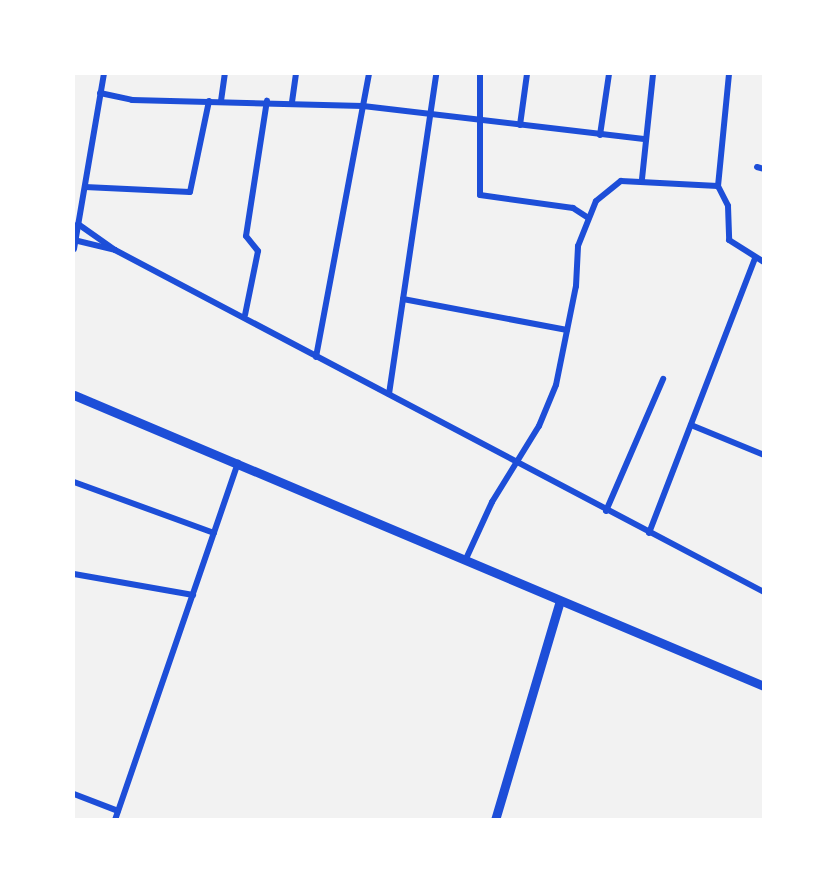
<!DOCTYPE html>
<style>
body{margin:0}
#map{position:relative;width:837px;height:893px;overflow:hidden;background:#f2f2f2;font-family:"DM Sans",sans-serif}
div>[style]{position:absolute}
.minor>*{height:6px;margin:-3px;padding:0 3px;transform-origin:3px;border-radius:3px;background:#1d4ed8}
.secondary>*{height:9px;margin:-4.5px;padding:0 4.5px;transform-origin:4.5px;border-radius:4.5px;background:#1d4ed8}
span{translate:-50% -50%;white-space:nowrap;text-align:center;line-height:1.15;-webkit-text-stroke:5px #fff;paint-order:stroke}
.frame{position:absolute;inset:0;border:75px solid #fff;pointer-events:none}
</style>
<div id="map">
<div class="minor">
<i style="left:480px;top:74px;width:121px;rotate:90deg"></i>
<i style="left:480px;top:195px;width:94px;rotate:8deg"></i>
<i style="left:573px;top:208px;width:17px;rotate:33deg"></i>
<i style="left:729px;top:74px;width:113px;rotate:95.6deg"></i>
<i style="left:718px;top:186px;width:22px;rotate:63deg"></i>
<i style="left:728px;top:206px;width:34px;rotate:88deg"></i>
<i style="left:729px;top:240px;width:41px;rotate:32.2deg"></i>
<i style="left:100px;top:93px;width:33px;rotate:12deg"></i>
<i style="left:132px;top:100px;width:231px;rotate:1.5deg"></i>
<i style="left:363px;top:106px;width:285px;rotate:6.7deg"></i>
<i style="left:221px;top:101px;width:27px;rotate:-82deg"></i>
<i style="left:292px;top:102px;width:28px;rotate:-82deg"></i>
<i style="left:520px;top:125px;width:51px;rotate:-82.2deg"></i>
<i style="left:600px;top:135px;width:62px;rotate:-81.6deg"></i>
<i style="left:757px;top:167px;width:7px;rotate:16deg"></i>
<i style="left:642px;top:179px;width:106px;rotate:-84deg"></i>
<i style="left:85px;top:187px;width:105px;rotate:2.7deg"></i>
<i style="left:190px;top:192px;width:93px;rotate:-78.2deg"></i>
<i style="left:78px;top:224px;width:45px;rotate:35.1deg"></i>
<i style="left:115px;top:250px;width:734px;rotate:27.79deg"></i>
<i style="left:74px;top:240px;width:42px;rotate:13.7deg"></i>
<i style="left:74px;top:249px;width:178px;rotate:-80.3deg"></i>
<i style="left:403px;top:299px;width:167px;rotate:10.7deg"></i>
<i style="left:245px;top:315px;width:65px;rotate:-78.5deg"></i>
<i style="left:258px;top:251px;width:19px;rotate:-129deg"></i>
<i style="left:246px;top:236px;width:137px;rotate:-81.2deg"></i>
<i style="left:316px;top:357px;width:288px;rotate:-79.4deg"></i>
<i style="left:389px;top:394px;width:323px;rotate:-81.6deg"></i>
<i style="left:691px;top:425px;width:79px;rotate:22.3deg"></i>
<i style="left:74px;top:482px;width:149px;rotate:20deg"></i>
<i style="left:606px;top:511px;width:144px;rotate:-66.6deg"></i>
<i style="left:649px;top:533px;width:294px;rotate:-68.9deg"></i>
<i style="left:465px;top:561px;width:65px;rotate:-65.4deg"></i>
<i style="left:492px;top:502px;width:89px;rotate:-58.3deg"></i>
<i style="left:539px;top:426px;width:44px;rotate:-67.5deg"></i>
<i style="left:556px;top:385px;width:101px;rotate:-78.6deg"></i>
<i style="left:576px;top:286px;width:40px;rotate:-87.1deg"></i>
<i style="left:578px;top:246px;width:48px;rotate:-68.2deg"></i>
<i style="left:596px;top:201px;width:32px;rotate:-39deg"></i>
<i style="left:621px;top:181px;width:97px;rotate:3deg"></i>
<i style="left:74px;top:574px;width:121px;rotate:10deg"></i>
<i style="left:74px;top:794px;width:47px;rotate:21.1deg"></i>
<i style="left:115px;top:820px;width:378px;rotate:-71deg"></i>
</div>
<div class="secondary">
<i style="left:74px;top:395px;width:749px;rotate:22.87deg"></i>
<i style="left:495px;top:820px;width:228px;rotate:-73.5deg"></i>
</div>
<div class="frame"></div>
</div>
